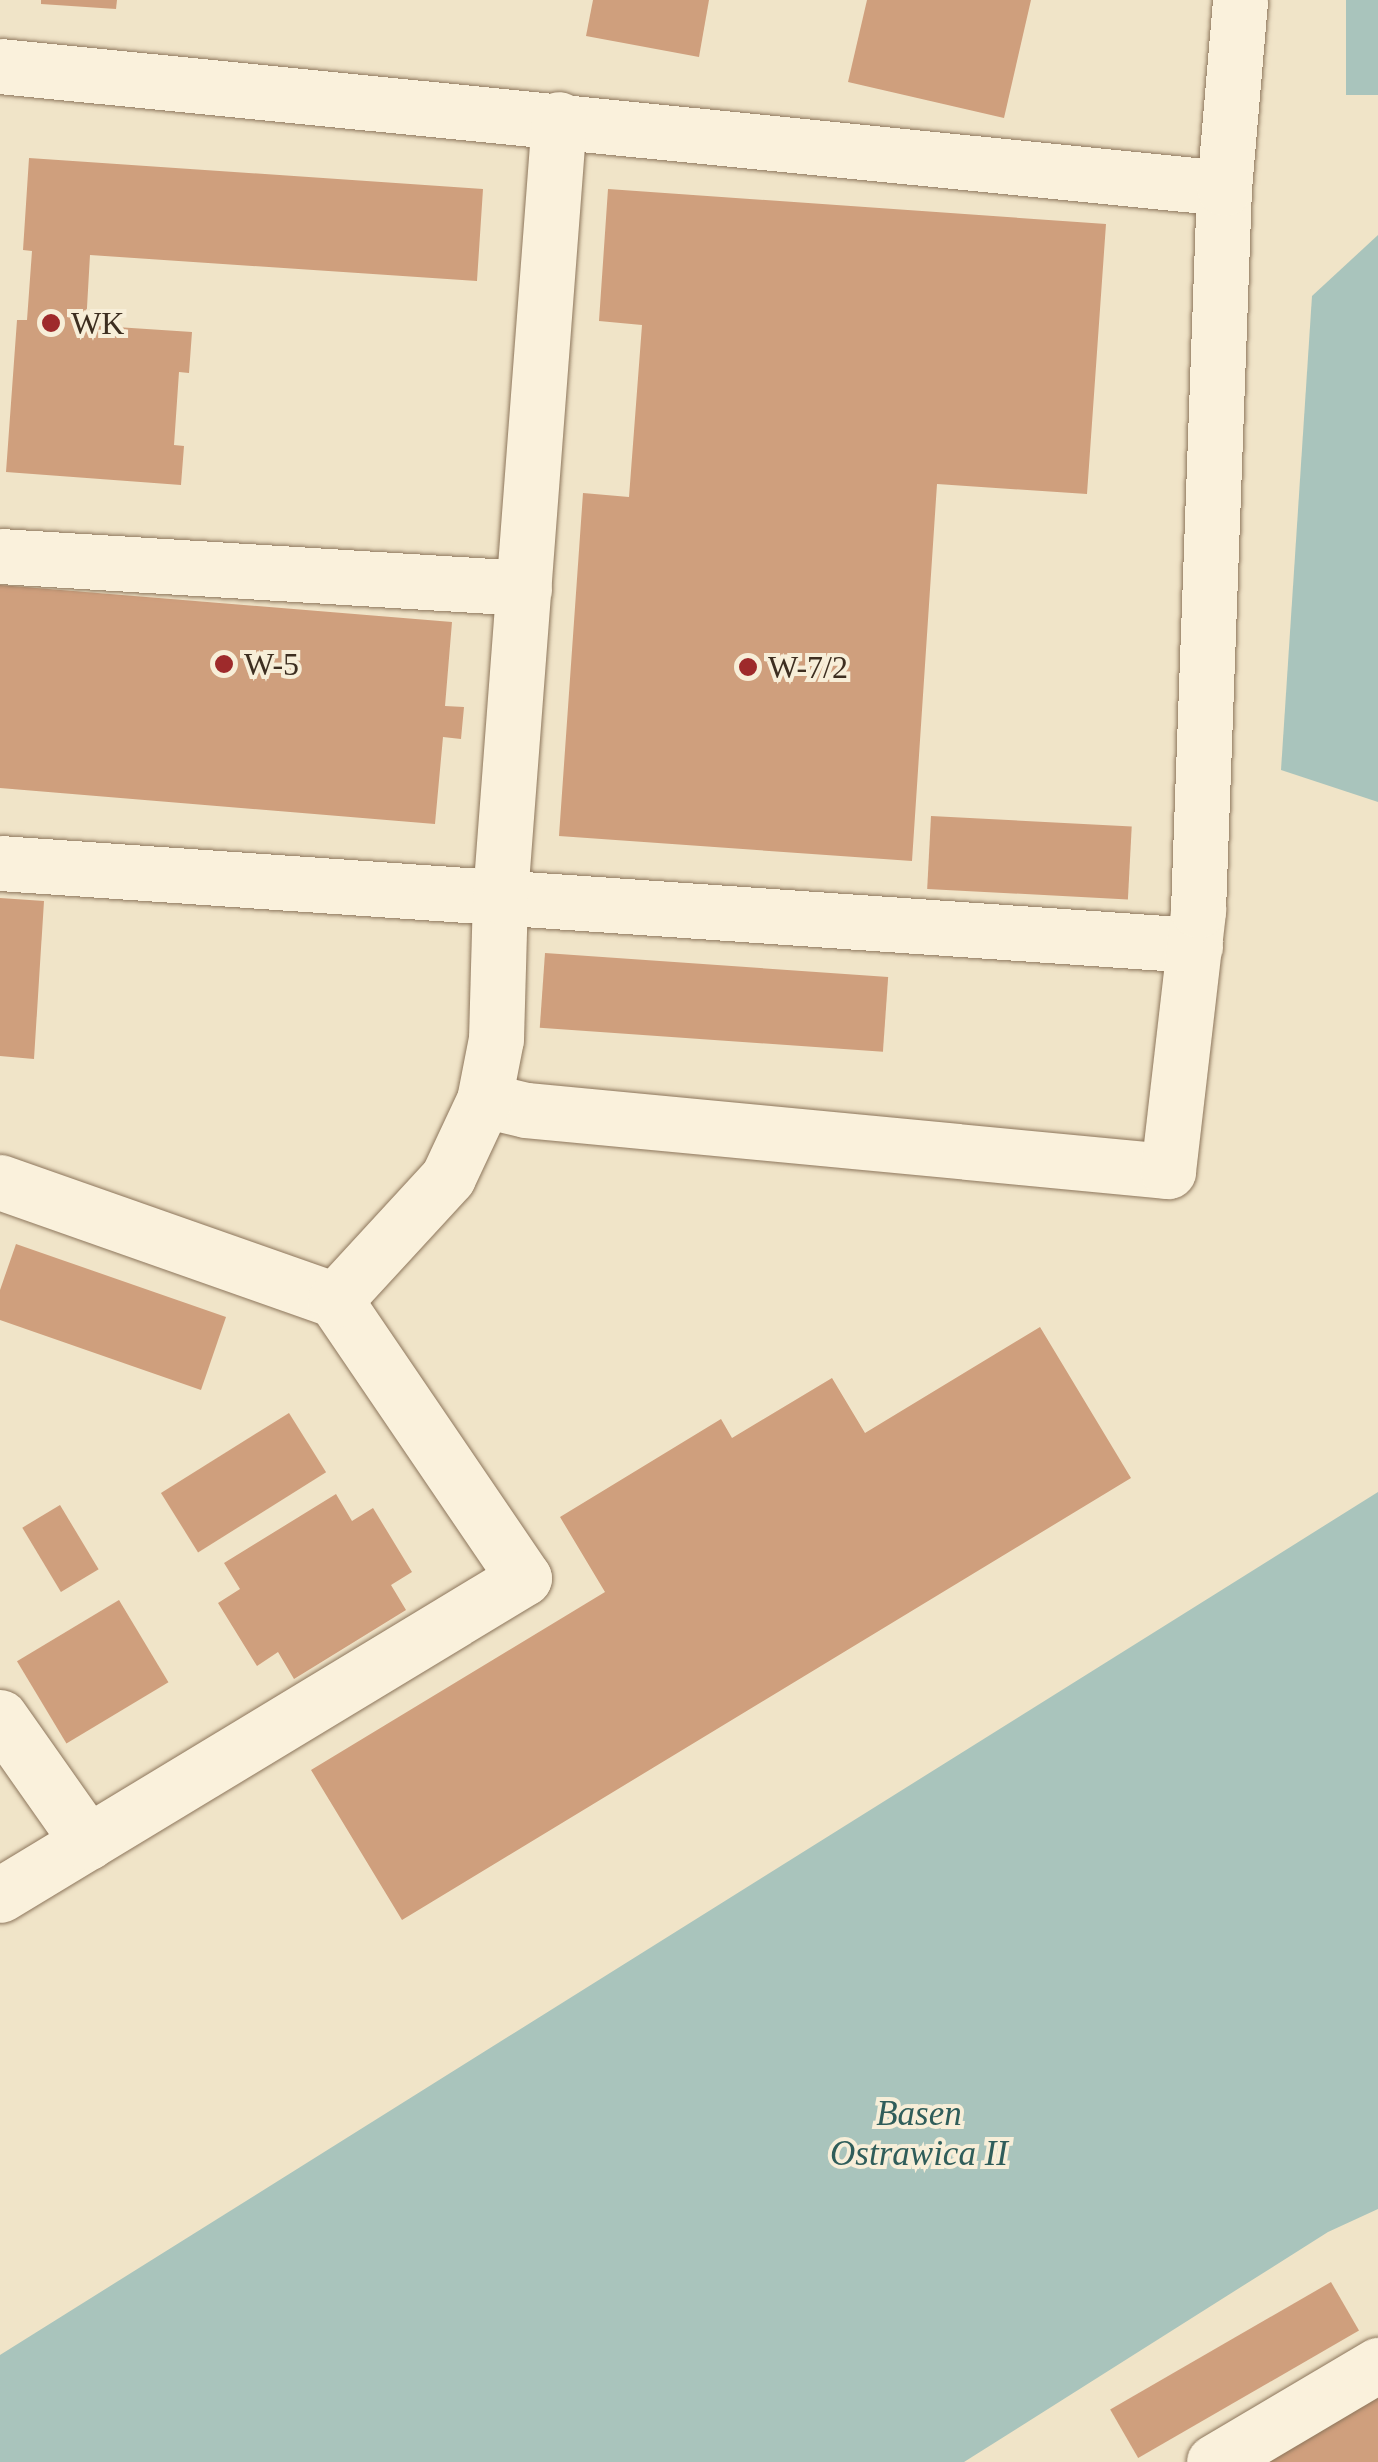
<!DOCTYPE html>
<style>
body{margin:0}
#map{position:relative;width:1378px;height:2462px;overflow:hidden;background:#f0e4c8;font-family:Georgia,serif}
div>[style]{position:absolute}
.water>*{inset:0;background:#a9c4bc;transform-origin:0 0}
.building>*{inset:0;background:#cf9f7d;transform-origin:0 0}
.roads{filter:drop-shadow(0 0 2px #8d765c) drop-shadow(0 0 2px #8d765c)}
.minor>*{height:55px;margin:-27.5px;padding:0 27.5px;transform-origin:27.5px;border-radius:27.5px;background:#faf1dc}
.dots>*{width:28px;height:28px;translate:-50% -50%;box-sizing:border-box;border:5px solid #f7eed8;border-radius:50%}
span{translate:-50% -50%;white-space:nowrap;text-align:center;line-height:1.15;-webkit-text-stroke:8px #f7eed8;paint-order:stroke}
.poi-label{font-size:32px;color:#3d2e20}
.left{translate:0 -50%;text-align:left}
.water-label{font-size:35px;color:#2f5d5a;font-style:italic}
</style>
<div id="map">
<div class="water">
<i style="left:1346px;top:0;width:32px;height:95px"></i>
<i style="clip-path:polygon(1378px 235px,1378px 802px,1281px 770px,1312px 296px)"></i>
<i style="clip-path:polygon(1378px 1492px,1378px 2209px,1328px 2232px,964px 2462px,0 2462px,0 2355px)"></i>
</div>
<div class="building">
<i style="clip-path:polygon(41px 0,117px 0,116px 9px,41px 4px)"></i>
<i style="clip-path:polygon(593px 0,709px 0,699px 57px,586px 36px)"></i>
<i style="clip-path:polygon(867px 0,1031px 0,1004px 118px,848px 82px)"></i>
<i style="clip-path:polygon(29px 158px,483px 189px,477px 281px,90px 255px,86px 325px,192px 332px,189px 373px,179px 372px,174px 445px,184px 446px,181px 485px,6px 472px,17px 320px,27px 320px,32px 251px,23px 250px)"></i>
<i style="clip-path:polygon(608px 189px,1106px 224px,1087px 494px,937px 484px,912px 861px,559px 836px,583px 493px,629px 497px,642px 325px,599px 321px)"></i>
<i style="clip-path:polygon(0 585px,452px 622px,445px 706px,464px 707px,461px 739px,443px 737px,435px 824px,0 788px)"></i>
<i style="left:931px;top:816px;width:201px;height:73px;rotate:3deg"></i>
<i style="clip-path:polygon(0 898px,44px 901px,34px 1059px,0 1056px)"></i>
<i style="left:545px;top:953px;width:344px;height:75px;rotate:4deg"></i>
<i style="clip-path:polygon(16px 1244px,226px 1317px,201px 1390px,0 1320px,0 1290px)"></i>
<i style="clip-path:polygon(1040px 1327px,1131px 1478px,402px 1920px,311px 1770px,605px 1592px,560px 1517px,721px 1419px,732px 1438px,832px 1378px,865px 1433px)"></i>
<i style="left:289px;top:1413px;width:70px;height:151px;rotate:58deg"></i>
<i style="clip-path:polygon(336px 1494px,352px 1521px,373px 1508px,412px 1572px,391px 1585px,406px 1610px,294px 1679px,278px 1652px,257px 1666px,218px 1603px,240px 1589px,224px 1563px)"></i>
<i style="left:60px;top:1505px;width:75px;height:44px;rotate:59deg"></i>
<i style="left:119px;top:1600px;width:96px;height:119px;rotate:59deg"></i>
<i style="left:1331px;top:2282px;width:56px;height:255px;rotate:60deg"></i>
<i style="clip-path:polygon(1371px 2387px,1378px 2398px,1378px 2462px,1250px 2462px)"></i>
</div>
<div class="roads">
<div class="minor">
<i style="left:0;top:66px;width:1230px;rotate:5.69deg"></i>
<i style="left:0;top:556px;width:525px;rotate:3.49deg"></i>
<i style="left:0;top:863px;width:1198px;rotate:3.93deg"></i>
<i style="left:484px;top:1100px;width:43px;rotate:13.4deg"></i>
<i style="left:526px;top:1110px;width:645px;rotate:5.43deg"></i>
<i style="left:1168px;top:1171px;width:263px;rotate:-83.4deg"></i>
<i style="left:1198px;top:910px;width:722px;rotate:-87.94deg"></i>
<i style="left:1224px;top:188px;width:189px;rotate:-85.1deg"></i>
<i style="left:0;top:1182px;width:355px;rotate:19.4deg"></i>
<i style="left:335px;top:1300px;width:336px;rotate:55.8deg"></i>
<i style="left:524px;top:1578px;width:612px;rotate:148.83deg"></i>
<i style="left:335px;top:1300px;width:167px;rotate:-47.4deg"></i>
<i style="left:448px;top:1177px;width:85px;rotate:-64.9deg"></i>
<i style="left:484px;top:1100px;width:62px;rotate:-78.9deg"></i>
<i style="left:496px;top:1039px;width:143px;rotate:-88.4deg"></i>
<i style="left:500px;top:896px;width:779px;rotate:-85.66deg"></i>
<i style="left:0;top:1717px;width:153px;rotate:54.9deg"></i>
<i style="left:1214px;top:2462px;width:191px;rotate:-30.6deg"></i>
</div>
</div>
<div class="dots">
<i style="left:51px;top:323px;background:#9e2a2b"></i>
<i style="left:224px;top:664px;background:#9e2a2b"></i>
<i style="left:748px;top:667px;background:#9e2a2b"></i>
</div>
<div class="poi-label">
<span class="left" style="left:71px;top:323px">WK</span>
<span class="left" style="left:244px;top:664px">W-5</span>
<span class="left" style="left:768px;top:667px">W-7/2</span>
</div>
<div class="water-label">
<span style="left:919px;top:2134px">Basen<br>Ostrawica II</span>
</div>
</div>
